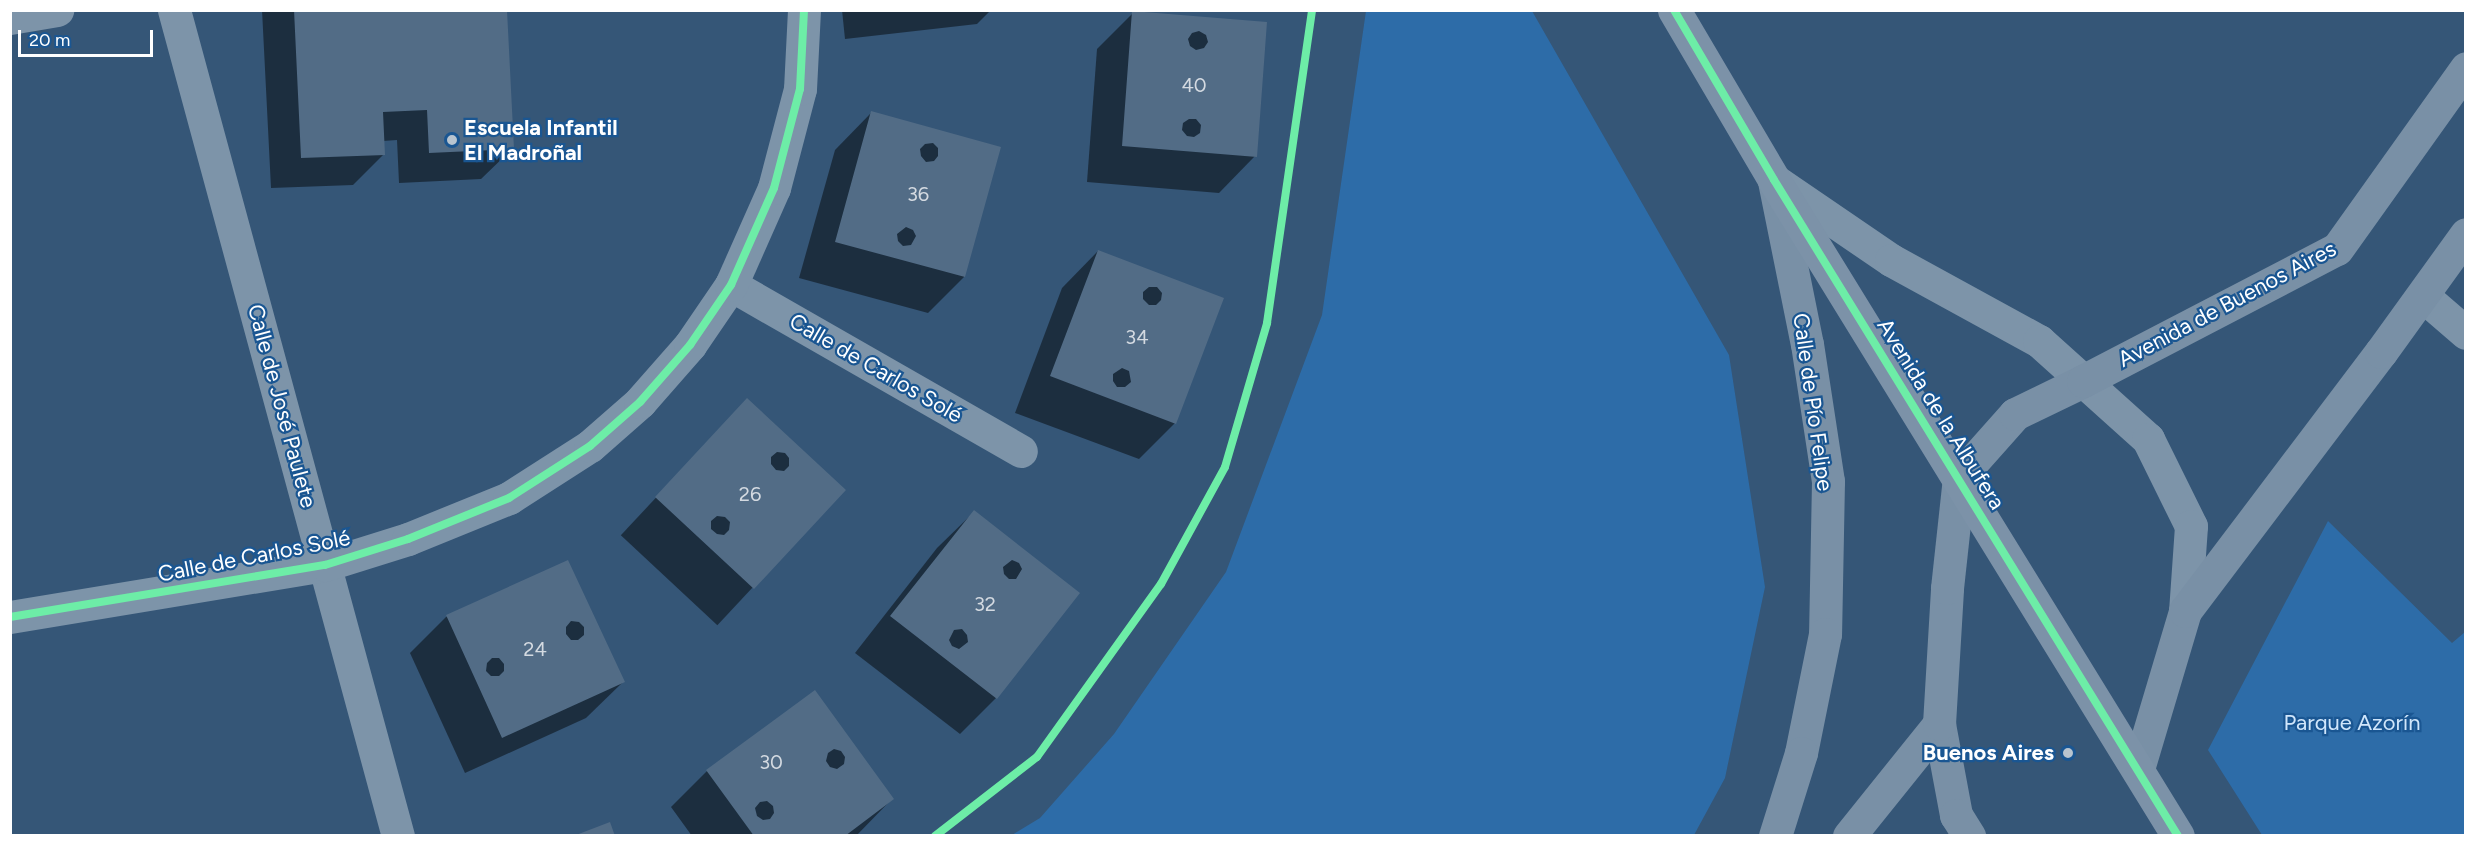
<!DOCTYPE html>
<meta charset="utf-8">
<style>
body{margin:0}
#map{position:relative;width:2476px;height:846px;overflow:hidden;background:#355677;font-family:Figtree,sans-serif}
div>[style]{position:absolute}
.green>*{inset:0;background:#2d6ca8}
.shadow>*{inset:0;background:#0007;transform-origin:0 0}
.building>*{inset:0;background:#526c86}
.street>*{height:33px;margin:-16.5px;padding:0 16.5px;transform-origin:16.5px;border-radius:16.5px;background:#7d94a9}
.secondary>*{height:33px;margin:-16.5px;padding:0 16.5px;transform-origin:16.5px;border-radius:16.5px;background:#7990a6}
.primary>*{height:33px;margin:-16.5px;padding:0 16.5px;transform-origin:16.5px;border-radius:16.5px;background:#7c92a8}
.cycleway>*{height:8px;margin:-4px;padding:0 4px;transform-origin:4px;border-radius:4px;background:#6deda7}
.dots>*{width:16px;height:16px;translate:-50% -50%;box-sizing:border-box;border:3px solid #1a5692;border-radius:50%}
span{translate:-50% -50%;white-space:nowrap;text-align:center;line-height:1.15;-webkit-text-stroke:4.5px #1a5692;paint-order:stroke}
.number-label{font-size:20px;color:#d4dae1}
.number-label span{-webkit-text-stroke-width:0}
.poi-label{font-size:22px;color:#fff;font-weight:700}
.left{translate:0 -50%;text-align:left}
.right{translate:-100% -50%;text-align:right}
.street-label{font-size:22px;color:#fff}
.park-label{font-size:22px;color:#d0e6fb}
.frame{position:absolute;inset:0;border:12px solid #fff;pointer-events:none}
.scale{position:absolute;left:18px;top:30px;width:135px;height:27px;box-sizing:border-box;border:3px solid #fff;border-top:0;padding-left:8px;font-size:18px;line-height:21px;white-space:nowrap;color:#fff;-webkit-text-stroke:4px #1a5692;paint-order:stroke}
</style>
<div id="map">
<div class="green">
<i style="clip-path:polygon(1366px 11px,1532px 11px,1729px 355px,1765px 587px,1725px 778px,1694px 835px,1012px 835px,1040px 818px,1114px 734px,1226px 572px,1322px 315px)"></i>
<i style="clip-path:polygon(2328px 521px,2452px 643px,2465px 632px,2465px 835px,2262px 835px,2208px 750px)"></i>
</div>
<div class="shadow">
<i style="clip-path:polygon(262px 10px,506px 10px,512px 149px,481px 179px,399px 183px,397px 140px,383px 141px,384px 154px,353px 185px,271px 188px)"></i>
<i style="clip-path:polygon(842px 10px,991px 10px,977px 24px,845px 39px)"></i>
<i style="clip-path:polygon(1133px 13px,1265px 23px,1255px 156px,1219px 193px,1087px 182px,1097px 49px)"></i>
<i style="clip-path:polygon(871px 113px,999px 148px,964px 277px,928px 313px,799px 278px,835px 150px)"></i>
<i style="clip-path:polygon(1098px 251px,1222px 299px,1175px 423px,1139px 459px,1015px 413px,1062px 288px)"></i>
<i style="left:747px;top:400px;width:132px;height:185px;rotate:43deg"></i>
<i style="clip-path:polygon(974px 512px,1078px 593px,996px 698px,960px 734px,855px 653px,937px 548px)"></i>
<i style="clip-path:polygon(567px 562px,623px 682px,586px 718px,465px 773px,410px 653px,446px 617px)"></i>
<i style="clip-path:polygon(815px 692px,892px 799px,856px 836px,756px 836px,754px 833px,753px 836px,692px 836px,671px 807px,707px 771px)"></i>
</div>
<div class="building">
<i style="clip-path:polygon(294px 10px,507px 10px,514px 149px,429px 153px,427px 110px,383px 112px,385px 155px,301px 158px)"></i>
<i style="clip-path:polygon(evenodd,1132px 11px,1267px 22px,1257px 157px,1122px 146px,1132px 11px,1199px 31px,1206px 35px,1208px 42px,1204px 48px,1196px 50px,1190px 46px,1188px 39px,1192px 33px,1199px 31px,1132px 11px,1189px 119px,1196px 119px,1201px 125px,1200px 133px,1194px 137px,1187px 136px,1182px 130px,1183px 123px,1189px 119px)"></i>
<i style="clip-path:polygon(evenodd,871px 111px,1001px 147px,965px 277px,835px 242px,871px 111px,933px 143px,938px 148px,938px 156px,934px 161px,926px 162px,921px 156px,920px 149px,925px 144px,933px 143px,871px 111px,906px 227px,913px 230px,916px 236px,911px 245px,903px 246px,898px 241px,897px 234px,906px 227px)"></i>
<i style="clip-path:polygon(evenodd,1098px 250px,1224px 298px,1176px 424px,1050px 376px,1098px 250px,1149px 287px,1157px 287px,1162px 293px,1161px 300px,1156px 305px,1149px 305px,1143px 299px,1143px 292px,1149px 287px,1098px 250px,1122px 368px,1129px 371px,1131px 382px,1125px 387px,1117px 387px,1113px 381px,1113px 374px,1122px 368px)"></i>
<i style="clip-path:polygon(evenodd,747px 398px,846px 490px,754px 589px,655px 497px,747px 398px,777px 452px,785px 453px,789px 458px,789px 466px,784px 471px,776px 470px,771px 464px,771px 457px,777px 452px,747px 398px,717px 516px,725px 517px,730px 522px,729px 530px,724px 535px,717px 534px,711px 529px,711px 521px,717px 516px)"></i>
<i style="clip-path:polygon(evenodd,974px 510px,1080px 593px,997px 699px,890px 616px,974px 510px,1012px 560px,1019px 563px,1022px 569px,1016px 579px,1009px 579px,1004px 574px,1003px 567px,1012px 560px,974px 510px,962px 629px,967px 635px,968px 642px,959px 649px,952px 646px,949px 640px,954px 630px,962px 629px)"></i>
<i style="clip-path:polygon(evenodd,568px 560px,625px 682px,502px 738px,446px 615px,568px 560px,571px 621px,579px 622px,584px 627px,584px 635px,578px 640px,571px 640px,566px 634px,566px 627px,571px 621px,568px 560px,492px 658px,499px 658px,504px 664px,504px 671px,499px 676px,491px 676px,486px 671px,487px 663px,492px 658px)"></i>
<i style="clip-path:polygon(evenodd,815px 690px,894px 799px,845px 836px,754px 836px,706px 770px,815px 690px,834px 749px,841px 751px,845px 757px,844px 764px,837px 769px,830px 767px,826px 761px,828px 753px,834px 749px,815px 690px,767px 801px,773px 806px,774px 813px,770px 819px,763px 820px,757px 816px,755px 808px,760px 802px,767px 801px)"></i>
<i style="clip-path:polygon(610px 822px,615px 836px,576px 836px,576px 835px)"></i>
</div>
<div class="street">
<i style="left:174px;top:10px;width:856px;rotate:74.83deg"></i>
<i style="left:10px;top:18px;width:48px;rotate:-9.7deg"></i>
<i style="left:1774px;top:180px;width:142px;rotate:34.4deg"></i>
<i style="left:1891px;top:260px;width:169px;rotate:28.7deg"></i>
<i style="left:2039px;top:341px;width:147px;rotate:42deg"></i>
<i style="left:2148px;top:439px;width:97px;rotate:63.7deg"></i>
<i style="left:2191px;top:526px;width:85px;rotate:94deg"></i>
<i style="left:731px;top:285px;width:334px;rotate:29.8deg"></i>
<i style="left:2423px;top:296px;width:57px;rotate:40.7deg"></i>
<i style="left:10px;top:617px;width:319px;rotate:-9.4deg"></i>
<i style="left:325px;top:565px;width:87px;rotate:-17.4deg"></i>
<i style="left:408px;top:539px;width:109px;rotate:-22.1deg"></i>
<i style="left:509px;top:498px;width:96px;rotate:-32.7deg"></i>
<i style="left:590px;top:446px;width:67px;rotate:-41.3deg"></i>
<i style="left:640px;top:402px;width:76px;rotate:-48.7deg"></i>
<i style="left:690px;top:345px;width:73px;rotate:-55.7deg"></i>
<i style="left:731px;top:285px;width:106px;rotate:-66.1deg"></i>
<i style="left:774px;top:188px;width:102px;rotate:-75.3deg"></i>
<i style="left:800px;top:89px;width:79px;rotate:-87.1deg"></i>
</div>
<div class="secondary">
<i style="left:1774px;top:181px;width:166px;rotate:78.6deg"></i>
<i style="left:1807px;top:344px;width:139px;rotate:81.3deg"></i>
<i style="left:1828px;top:481px;width:153px;rotate:91.1deg"></i>
<i style="left:1825px;top:634px;width:121px;rotate:101.4deg"></i>
<i style="left:1801px;top:753px;width:87px;rotate:107.4deg"></i>
<i style="left:1939px;top:724px;width:93px;rotate:79.4deg"></i>
<i style="left:1956px;top:815px;width:25px;rotate:58deg"></i>
<i style="left:2138px;top:769px;width:165px;rotate:-73.4deg"></i>
<i style="left:2185px;top:611px;width:325px;rotate:-52.9deg"></i>
<i style="left:2381px;top:352px;width:145px;rotate:-54.2deg"></i>
<i style="left:1849px;top:836px;width:144px;rotate:-51.2deg"></i>
<i style="left:1939px;top:724px;width:136px;rotate:-86.6deg"></i>
<i style="left:1947px;top:588px;width:112px;rotate:-83.8deg"></i>
<i style="left:1959px;top:477px;width:84px;rotate:-48.4deg"></i>
<i style="left:2015px;top:414px;width:76px;rotate:-25.9deg"></i>
<i style="left:2083px;top:381px;width:286px;rotate:-27.5deg"></i>
<i style="left:2337px;top:249px;width:222px;rotate:-54.5deg"></i>
</div>
<div class="primary">
<i style="left:1674px;top:10px;width:197px;rotate:59.5deg"></i>
<i style="left:1774px;top:180px;width:770px;rotate:58.37deg"></i>
</div>
<div class="cycleway">
<i style="left:1674px;top:10px;width:197px;rotate:59.5deg"></i>
<i style="left:1774px;top:180px;width:770px;rotate:58.37deg"></i>
<i style="left:10px;top:617px;width:319px;rotate:-9.4deg"></i>
<i style="left:325px;top:565px;width:87px;rotate:-17.4deg"></i>
<i style="left:408px;top:539px;width:109px;rotate:-22.1deg"></i>
<i style="left:509px;top:498px;width:96px;rotate:-32.7deg"></i>
<i style="left:590px;top:446px;width:67px;rotate:-41.3deg"></i>
<i style="left:640px;top:402px;width:76px;rotate:-48.7deg"></i>
<i style="left:690px;top:345px;width:73px;rotate:-55.7deg"></i>
<i style="left:731px;top:285px;width:106px;rotate:-66.1deg"></i>
<i style="left:774px;top:188px;width:102px;rotate:-75.3deg"></i>
<i style="left:800px;top:89px;width:79px;rotate:-87.1deg"></i>
<i style="left:935px;top:836px;width:129px;rotate:-37.8deg"></i>
<i style="left:1037px;top:757px;width:213px;rotate:-54.4deg"></i>
<i style="left:1161px;top:584px;width:133px;rotate:-61.3deg"></i>
<i style="left:1225px;top:467px;width:150px;rotate:-73.7deg"></i>
<i style="left:1267px;top:323px;width:316px;rotate:-81.8deg"></i>
</div>
<div class="dots">
<i style="left:452px;top:140px;background:#b8c4cf"></i>
<i style="left:2068px;top:753px;background:#b8c4cf"></i>
</div>
<div class="number-label">
<span style="left:1194px;top:85px">40</span>
<span style="left:918px;top:194px">36</span>
<span style="left:1137px;top:337px">34</span>
<span style="left:750px;top:494px">26</span>
<span style="left:985px;top:604px">32</span>
<span style="left:535px;top:649px">24</span>
<span style="left:771px;top:762px">30</span>
</div>
<div class="poi-label">
<span class="left" style="left:464px;top:140px">Escuela Infantil<br>El Madroñal</span>
<span class="right" style="left:2054px;top:753px">Buenos Aires</span>
</div>
<div class="street-label">
<span style="left:2227px;top:304px;rotate:-28deg">Avenida de Buenos Aires</span>
<span style="left:876px;top:368px;rotate:30deg">Calle de Carlos Solé</span>
<span style="left:1813px;top:402px;rotate:82deg">Calle de Pío Felipe</span>
<span style="left:282px;top:406px;rotate:75deg">Calle de José Paulete</span>
<span style="left:1941px;top:414px;rotate:58deg">Avenida de la Albufera</span>
<span style="left:254px;top:556px;rotate:-11deg">Calle de Carlos Solé</span>
</div>
<div class="park-label">
<span style="left:2352px;top:723px">Parque Azorín</span>
</div>
<div class="frame"></div>
<div class="scale">20 m</div>
</div>
